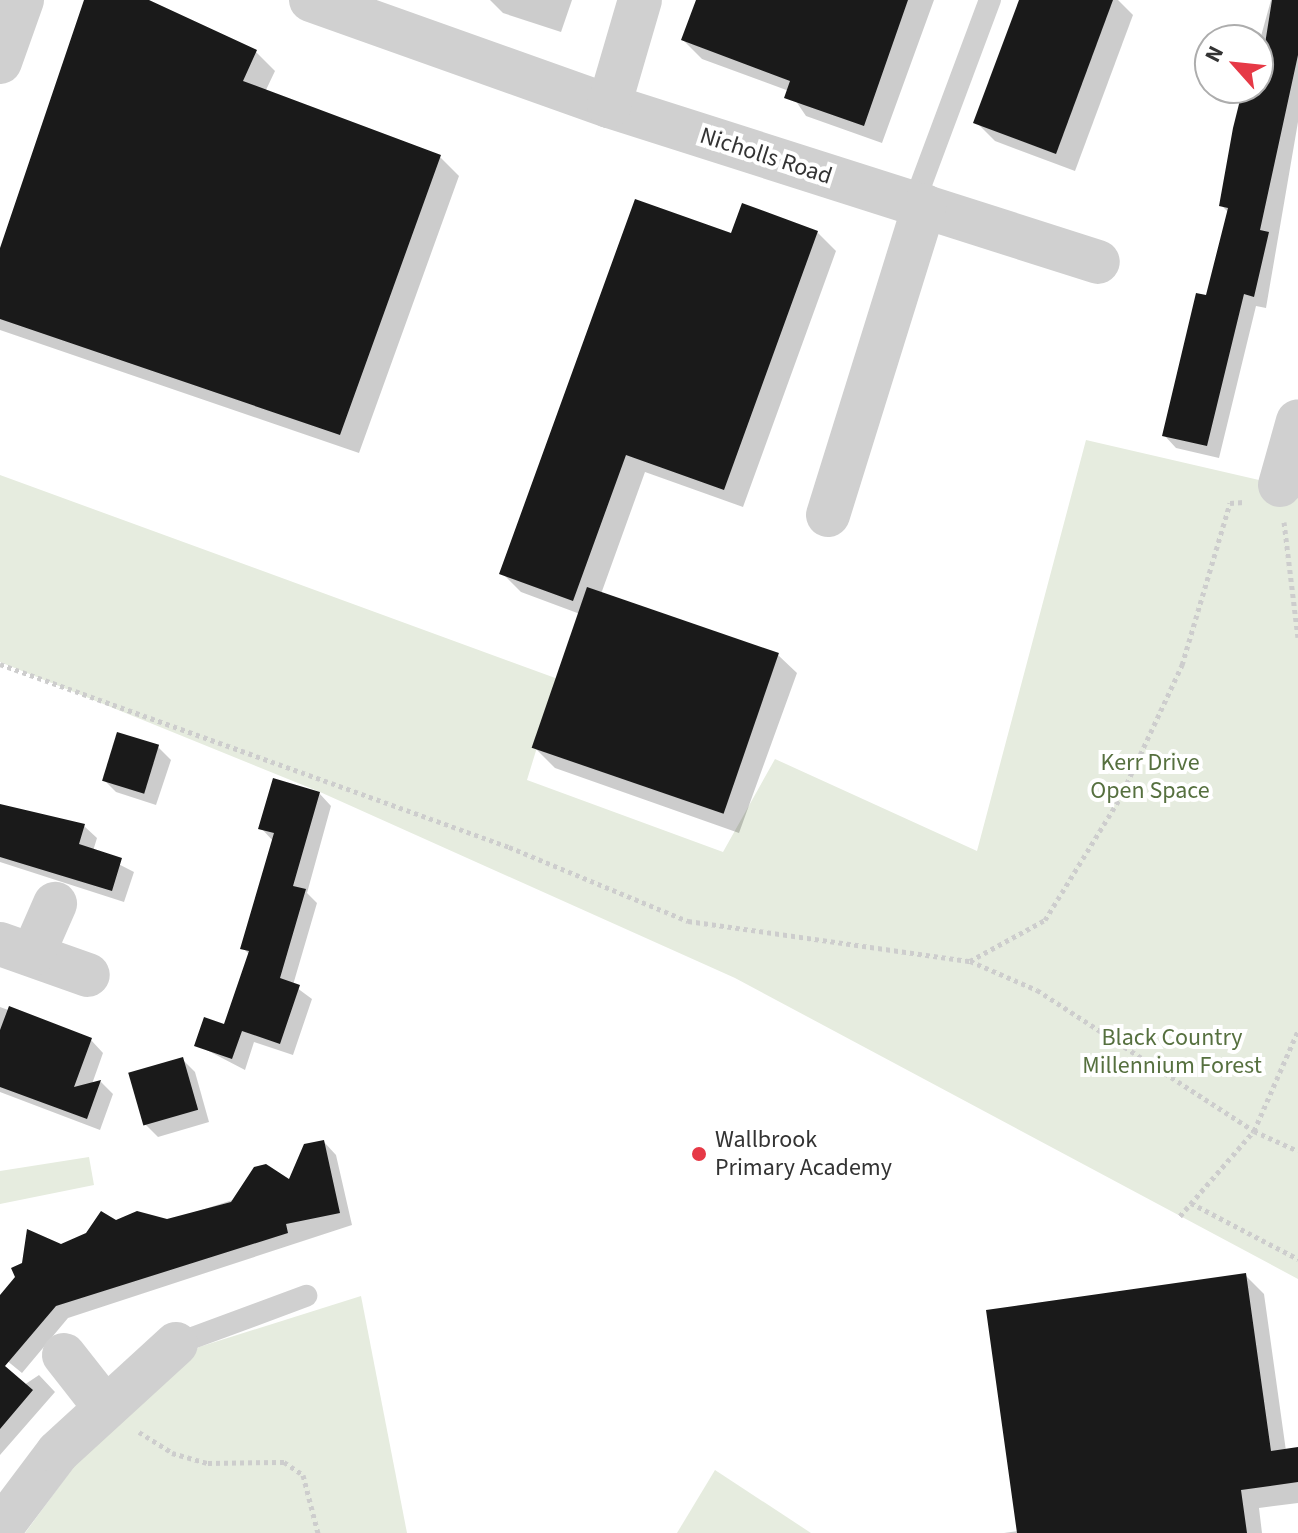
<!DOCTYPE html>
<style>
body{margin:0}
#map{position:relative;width:1298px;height:1533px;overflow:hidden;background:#fff;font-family:"Source Sans 3",sans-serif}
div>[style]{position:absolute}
.green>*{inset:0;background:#e6ecdf}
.shadow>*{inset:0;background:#0003}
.building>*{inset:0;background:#1a1a1a;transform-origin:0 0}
.path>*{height:5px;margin-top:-2.5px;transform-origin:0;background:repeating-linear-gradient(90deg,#cdcdcd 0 4px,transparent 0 8px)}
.lane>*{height:22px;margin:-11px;padding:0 11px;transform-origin:11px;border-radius:11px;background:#d0d0d0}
.street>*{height:44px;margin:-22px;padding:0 22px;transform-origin:22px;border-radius:22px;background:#d0d0d0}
.dots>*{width:22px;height:22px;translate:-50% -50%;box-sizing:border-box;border:4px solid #fff;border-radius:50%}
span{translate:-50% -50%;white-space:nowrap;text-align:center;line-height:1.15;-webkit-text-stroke:8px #fff;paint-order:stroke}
.street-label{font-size:24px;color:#333}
.park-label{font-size:24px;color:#56703f}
.poi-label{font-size:24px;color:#333}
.left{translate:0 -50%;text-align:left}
.north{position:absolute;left:1194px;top:24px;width:80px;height:80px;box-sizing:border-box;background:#fff;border:2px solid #adadad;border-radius:50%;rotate:297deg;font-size:22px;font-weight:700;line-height:32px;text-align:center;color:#333}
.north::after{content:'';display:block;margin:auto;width:28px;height:36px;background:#e63946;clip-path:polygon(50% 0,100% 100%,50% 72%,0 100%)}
</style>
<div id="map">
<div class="green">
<i style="clip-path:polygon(1086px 440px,1298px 489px,1298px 1279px,735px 978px,320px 792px,0 662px,0 475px,558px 679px,527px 780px,723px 852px,775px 759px,977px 851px)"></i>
<i style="clip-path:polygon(89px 1157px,94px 1185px,0 1204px,0 1171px)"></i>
<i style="clip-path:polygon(361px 1296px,407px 1533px,25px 1533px,94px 1439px,199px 1347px)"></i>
<i style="clip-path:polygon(715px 1470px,811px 1533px,677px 1533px)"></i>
</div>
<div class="shadow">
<i style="clip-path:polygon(86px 0,144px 0,256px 52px,275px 71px,265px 92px,440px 157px,459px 176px,359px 453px,0 330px,0 255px)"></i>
<i style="clip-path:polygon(490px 0,572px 0,561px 32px,503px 13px)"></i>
<i style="clip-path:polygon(698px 0,934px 0,882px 143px,806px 116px,789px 91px,702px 59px,683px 40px)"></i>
<i style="clip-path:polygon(1021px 0,1118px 0,1133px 15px,1075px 171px,995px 141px,976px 122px)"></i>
<i style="clip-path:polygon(1271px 0,1298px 0,1298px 122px,1266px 308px,1256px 306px,1219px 458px,1176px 448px,1164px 435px,1208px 298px,1229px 213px,1221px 205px,1246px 88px,1258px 88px,1258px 47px)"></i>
<i style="clip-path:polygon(817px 232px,836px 251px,743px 507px,645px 472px,601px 594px,778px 655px,797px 673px,739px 833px,555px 768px,536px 749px,580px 614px,521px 592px,502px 573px,732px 236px)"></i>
<i style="clip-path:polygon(158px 747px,171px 760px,156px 805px,116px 792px,104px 780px)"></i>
<i style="clip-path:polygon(319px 793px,331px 806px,307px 893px,317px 903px,293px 985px,312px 999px,293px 1055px,254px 1042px,245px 1070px,197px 1045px,225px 1027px,250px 955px,243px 948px,274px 842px,261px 828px)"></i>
<i style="clip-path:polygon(0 805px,84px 826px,97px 838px,93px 851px,134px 872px,124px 902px,0 862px)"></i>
<i style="clip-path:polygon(0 1007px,91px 1040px,103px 1053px,92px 1084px,101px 1082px,113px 1094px,100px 1130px,0 1092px)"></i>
<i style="clip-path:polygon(182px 1059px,195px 1072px,209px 1122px,158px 1137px,145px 1124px)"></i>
<i style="clip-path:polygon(324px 1142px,336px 1155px,352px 1225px,68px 1318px,22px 1373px,0 1355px,0 1298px,61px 1246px,116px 1222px,167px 1221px,289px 1182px)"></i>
<i style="clip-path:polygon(1245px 1275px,1264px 1294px,1286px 1451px,1298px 1449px,1298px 1503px,1259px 1508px,1262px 1533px,1004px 1533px,1018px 1531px)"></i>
<i style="clip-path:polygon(0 1364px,24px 1385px,39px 1375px,55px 1392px,0 1455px)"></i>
</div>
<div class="building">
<i style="clip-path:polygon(84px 0,149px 0,257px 50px,243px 81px,441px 155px,340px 435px,0 319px,0 248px)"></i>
<i style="clip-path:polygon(696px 0,908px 0,864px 126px,784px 98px,790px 81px,681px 40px)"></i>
<i style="clip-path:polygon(1019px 0,1113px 0,1056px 154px,973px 123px)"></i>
<i style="clip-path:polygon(1272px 0,1298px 0,1298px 55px,1260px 230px,1269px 232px,1254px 297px,1244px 294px,1207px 446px,1162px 436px,1196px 293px,1206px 295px,1228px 208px,1219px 206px,1233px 128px,1243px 88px,1258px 88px)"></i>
<i style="clip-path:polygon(635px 199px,731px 233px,742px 203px,818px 231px,724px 490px,626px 455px,573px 601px,499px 574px)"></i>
<i style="left:587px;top:587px;width:203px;height:170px;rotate:19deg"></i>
<i style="left:117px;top:732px;width:44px;height:51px;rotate:17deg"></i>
<i style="clip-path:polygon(273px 778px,320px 792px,293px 886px,306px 889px,280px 978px,300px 985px,280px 1044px,242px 1031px,232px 1059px,194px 1046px,204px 1017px,224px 1024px,249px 951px,240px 949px,274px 833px,258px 829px)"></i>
<i style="clip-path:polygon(0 804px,85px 824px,79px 844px,122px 858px,112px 891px,0 857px)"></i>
<i style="clip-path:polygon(9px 1006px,92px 1038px,74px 1087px,101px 1080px,87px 1119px,0 1087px,0 1030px)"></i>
<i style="left:183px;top:1057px;width:55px;height:57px;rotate:74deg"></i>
<i style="clip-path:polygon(324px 1140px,340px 1213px,286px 1224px,288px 1233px,56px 1306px,5px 1366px,33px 1390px,0 1429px,0 1295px,15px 1277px,11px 1268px,22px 1263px,27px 1229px,61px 1244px,86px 1233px,101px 1211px,116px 1220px,137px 1211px,167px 1219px,231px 1202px,254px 1167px,266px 1164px,289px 1179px,304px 1144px)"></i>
<i style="clip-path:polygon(1246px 1273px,1271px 1451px,1298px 1447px,1298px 1482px,1241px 1490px,1247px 1533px,1017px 1533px,986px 1310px)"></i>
</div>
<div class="path">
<i style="left:1284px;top:522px;width:116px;rotate:83.1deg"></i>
<i style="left:0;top:664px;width:541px;rotate:19.77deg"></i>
<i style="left:509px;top:847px;width:194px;rotate:22.5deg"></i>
<i style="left:688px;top:921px;width:285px;rotate:8.1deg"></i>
<i style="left:970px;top:961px;width:73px;rotate:23.4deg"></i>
<i style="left:1037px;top:990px;width:259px;rotate:33deg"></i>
<i style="left:1254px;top:1131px;width:48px;rotate:24.4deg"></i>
<i style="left:970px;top:961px;width:85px;rotate:-28.7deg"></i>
<i style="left:1045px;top:920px;width:143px;rotate:-58.4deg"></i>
<i style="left:1120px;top:798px;width:147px;rotate:-65deg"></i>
<i style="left:1182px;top:665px;width:169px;rotate:-73.5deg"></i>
<i style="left:1230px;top:503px;width:14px;rotate:-4deg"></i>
<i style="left:1191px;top:1203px;width:121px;rotate:27.6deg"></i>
<i style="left:1180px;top:1216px;width:113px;rotate:-49deg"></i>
<i style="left:1254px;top:1131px;width:109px;rotate:-66.3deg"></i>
<i style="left:139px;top:1432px;width:39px;rotate:32deg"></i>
<i style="left:172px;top:1453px;width:37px;rotate:16deg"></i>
<i style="left:208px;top:1463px;width:76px;rotate:-0.8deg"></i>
<i style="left:284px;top:1462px;width:23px;rotate:34deg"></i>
<i style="left:303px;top:1475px;width:60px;rotate:75.5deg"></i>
</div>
<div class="lane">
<i style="left:914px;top:203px;width:217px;rotate:-69.5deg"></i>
<i style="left:176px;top:1344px;width:139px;rotate:-20.3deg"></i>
</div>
<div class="street">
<i style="left:311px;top:0;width:316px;rotate:19.6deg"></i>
<i style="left:609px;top:106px;width:513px;rotate:17.69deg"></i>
<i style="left:0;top:62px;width:66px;rotate:-70.5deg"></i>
<i style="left:609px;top:106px;width:110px;rotate:-73.7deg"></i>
<i style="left:1280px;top:485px;width:66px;rotate:-74.3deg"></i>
<i style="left:828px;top:515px;width:324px;rotate:-72.7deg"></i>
<i style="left:0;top:944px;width:93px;rotate:19.4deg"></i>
<i style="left:33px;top:954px;width:55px;rotate:-66.3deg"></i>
<i style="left:64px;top:1355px;width:65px;rotate:51.9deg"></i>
<i style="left:0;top:1529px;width:96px;rotate:-53deg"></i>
<i style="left:58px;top:1452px;width:160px;rotate:-42.5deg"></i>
</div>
<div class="dots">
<i style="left:699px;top:1154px;background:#e63946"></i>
</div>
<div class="street-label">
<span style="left:766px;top:156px;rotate:18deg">Nicholls Road</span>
</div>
<div class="park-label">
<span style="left:1150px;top:777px">Kerr Drive<br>Open Space</span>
<span style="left:1172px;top:1052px">Black Country<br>Millennium Forest</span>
</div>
<div class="poi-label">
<span class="left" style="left:715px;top:1154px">Wallbrook<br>Primary Academy</span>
</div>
<div class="north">N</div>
</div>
